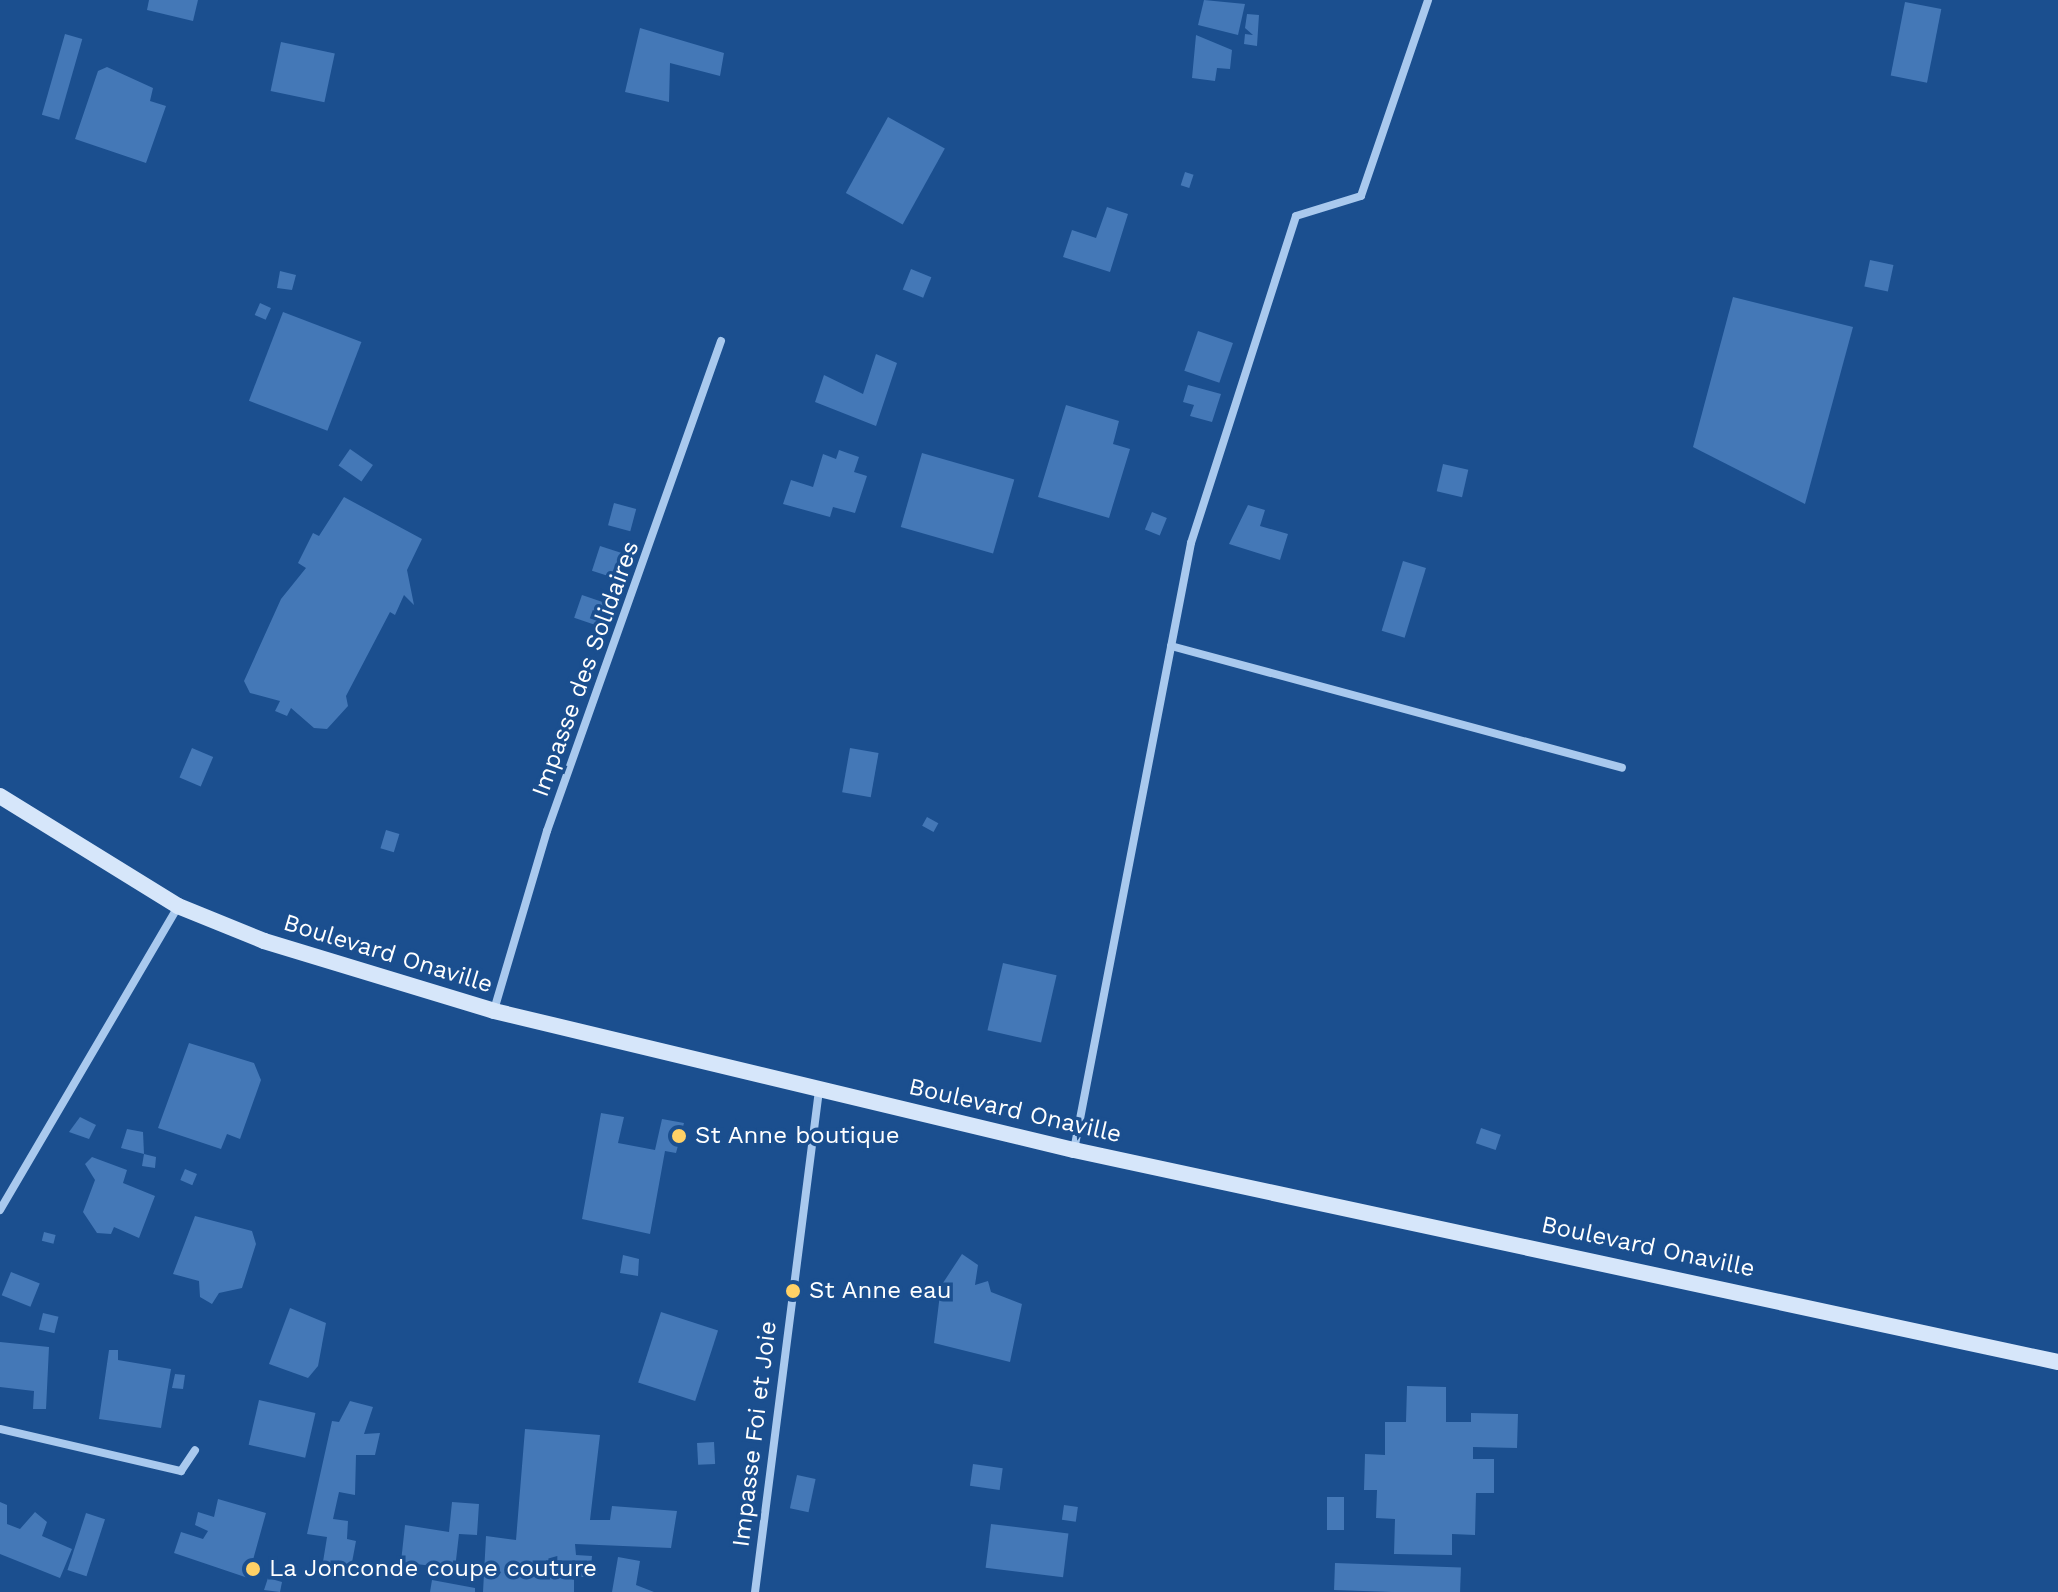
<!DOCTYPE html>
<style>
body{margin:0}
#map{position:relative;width:2058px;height:1592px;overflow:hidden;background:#1b4f8f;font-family:"Work Sans",sans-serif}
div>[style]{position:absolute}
.building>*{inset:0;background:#4478b7;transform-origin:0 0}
.street>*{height:8px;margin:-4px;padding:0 4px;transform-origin:4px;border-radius:4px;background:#a9c9ee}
.secondary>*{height:16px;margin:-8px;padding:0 8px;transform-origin:8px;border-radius:8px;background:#d6e6fa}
.dots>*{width:22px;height:22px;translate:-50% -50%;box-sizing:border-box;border:4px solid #1b4f8f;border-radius:50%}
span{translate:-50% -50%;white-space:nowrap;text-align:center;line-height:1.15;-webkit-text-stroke:7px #1b4f8f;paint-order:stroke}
.street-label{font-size:24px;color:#fff}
.poi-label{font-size:24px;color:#fff}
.left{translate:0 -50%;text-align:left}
</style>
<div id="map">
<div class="building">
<i style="clip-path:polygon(149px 0,198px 0,193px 21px,147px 10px)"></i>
<i style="clip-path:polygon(1204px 0,1245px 4px,1238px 35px,1198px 25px)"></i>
<i style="left:1905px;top:2px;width:37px;height:75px;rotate:11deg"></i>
<i style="clip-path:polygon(1247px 14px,1259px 15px,1257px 46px,1244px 44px,1245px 34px,1253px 35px,1245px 28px)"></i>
<i style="clip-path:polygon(640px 28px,724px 53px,720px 76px,670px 63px,669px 102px,625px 92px)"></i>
<i style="left:65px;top:34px;width:18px;height:84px;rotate:16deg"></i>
<i style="clip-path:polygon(1196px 35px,1232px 50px,1230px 69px,1217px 68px,1215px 81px,1192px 78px)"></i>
<i style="left:281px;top:42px;width:55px;height:50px;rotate:12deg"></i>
<i style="clip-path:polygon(107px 67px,153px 88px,150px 101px,166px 106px,146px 163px,75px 139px,98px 71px)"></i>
<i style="left:888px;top:117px;width:65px;height:87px;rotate:29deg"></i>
<i style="left:1185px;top:172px;width:9px;height:14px;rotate:18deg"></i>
<i style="clip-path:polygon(1107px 207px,1128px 214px,1110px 272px,1063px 257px,1072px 230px,1096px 238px)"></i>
<i style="left:1870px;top:260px;width:24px;height:27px;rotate:12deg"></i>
<i style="left:911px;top:269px;width:22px;height:22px;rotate:22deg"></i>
<i style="clip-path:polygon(280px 271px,296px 275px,292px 290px,277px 288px)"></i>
<i style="clip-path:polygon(1733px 297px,1853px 327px,1805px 504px,1693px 447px)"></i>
<i style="left:260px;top:303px;width:12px;height:13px;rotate:24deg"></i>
<i style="left:283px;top:312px;width:84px;height:95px;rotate:21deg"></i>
<i style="left:1198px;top:331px;width:37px;height:42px;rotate:19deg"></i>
<i style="clip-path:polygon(876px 354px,897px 363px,876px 426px,815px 402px,824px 375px,863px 394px)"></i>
<i style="clip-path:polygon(1188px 385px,1221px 394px,1212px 422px,1190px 416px,1194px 405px,1183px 402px)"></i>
<i style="clip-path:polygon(1066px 405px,1119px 421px,1113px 444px,1130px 449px,1109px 518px,1038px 497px)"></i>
<i style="left:350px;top:449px;width:28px;height:20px;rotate:35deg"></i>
<i style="clip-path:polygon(839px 450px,859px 457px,854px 472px,867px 476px,855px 513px,833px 507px,830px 517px,783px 504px,791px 480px,813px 487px,823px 454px,836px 459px)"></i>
<i style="left:922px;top:453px;width:96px;height:77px;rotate:16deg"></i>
<i style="left:1443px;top:464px;width:26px;height:28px;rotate:13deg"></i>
<i style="clip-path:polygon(344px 497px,422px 539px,407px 570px,414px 605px,404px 595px,395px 615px,390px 612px,346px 696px,348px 706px,327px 729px,314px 728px,291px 708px,287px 716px,275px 711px,280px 701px,250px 693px,244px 681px,281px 599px,306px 568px,298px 563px,313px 533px,319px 536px)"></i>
<i style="left:614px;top:503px;width:23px;height:23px;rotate:15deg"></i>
<i style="clip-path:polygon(1248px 505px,1265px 510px,1260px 526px,1288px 534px,1280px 560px,1229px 544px)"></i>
<i style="left:1152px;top:512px;width:16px;height:19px;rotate:22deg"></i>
<i style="left:600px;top:546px;width:22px;height:26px;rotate:18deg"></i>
<i style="left:1403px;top:561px;width:24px;height:73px;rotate:17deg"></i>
<i style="left:582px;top:595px;width:24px;height:24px;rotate:19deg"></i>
<i style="left:192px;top:748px;width:23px;height:32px;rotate:23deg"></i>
<i style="left:850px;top:748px;width:29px;height:45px;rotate:10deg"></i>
<i style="left:927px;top:817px;width:13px;height:10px;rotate:29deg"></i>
<i style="left:386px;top:830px;width:14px;height:19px;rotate:17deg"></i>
<i style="left:1003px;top:963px;width:55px;height:69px;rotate:13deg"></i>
<i style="clip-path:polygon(189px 1043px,254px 1063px,261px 1080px,240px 1139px,227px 1134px,221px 1149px,158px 1128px)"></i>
<i style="clip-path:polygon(601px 1113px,624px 1117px,618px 1143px,655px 1150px,662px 1119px,684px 1123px,676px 1153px,665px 1151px,650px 1234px,582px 1219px)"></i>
<i style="clip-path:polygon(80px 1117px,96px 1125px,89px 1139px,69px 1132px)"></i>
<i style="left:1481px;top:1128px;width:21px;height:16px;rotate:19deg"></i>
<i style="clip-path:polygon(127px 1129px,143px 1132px,144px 1154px,121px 1148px)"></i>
<i style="clip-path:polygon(144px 1154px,156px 1157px,155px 1168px,142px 1166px)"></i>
<i style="clip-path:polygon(92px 1157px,127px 1170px,123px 1183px,155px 1196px,139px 1238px,114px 1227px,111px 1234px,97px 1233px,83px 1212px,95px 1180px,85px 1164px)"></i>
<i style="left:185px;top:1169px;width:13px;height:12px;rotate:23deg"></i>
<i style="clip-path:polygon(195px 1216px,252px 1231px,256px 1244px,242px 1288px,219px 1293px,212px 1304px,200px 1297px,199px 1281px,173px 1274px)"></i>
<i style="left:44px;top:1232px;width:12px;height:9px;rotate:14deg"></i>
<i style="clip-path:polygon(962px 1254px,978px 1265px,975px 1285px,988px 1281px,991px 1292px,1022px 1304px,1010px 1362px,934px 1343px,941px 1286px)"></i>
<i style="clip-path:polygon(623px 1255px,639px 1259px,638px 1276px,620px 1273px)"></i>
<i style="left:11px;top:1272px;width:31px;height:25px;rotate:22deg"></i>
<i style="clip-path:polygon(290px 1308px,326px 1323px,318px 1366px,308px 1378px,269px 1364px)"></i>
<i style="left:661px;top:1312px;width:60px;height:74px;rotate:18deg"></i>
<i style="left:43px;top:1313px;width:16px;height:17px;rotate:14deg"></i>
<i style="clip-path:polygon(0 1342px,49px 1347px,46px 1409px,33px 1409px,34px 1391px,0 1387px)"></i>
<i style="clip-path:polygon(109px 1350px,118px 1350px,118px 1360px,171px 1369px,161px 1428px,99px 1419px)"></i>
<i style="clip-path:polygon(175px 1374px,185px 1375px,183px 1389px,172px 1388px)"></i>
<i style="clip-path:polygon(1407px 1386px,1446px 1387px,1446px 1422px,1471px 1422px,1471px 1413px,1518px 1414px,1517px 1448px,1473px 1447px,1473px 1459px,1494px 1459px,1494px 1493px,1476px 1493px,1475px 1535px,1452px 1534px,1452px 1555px,1394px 1554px,1395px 1519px,1376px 1518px,1377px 1490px,1364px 1490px,1365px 1454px,1385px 1455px,1385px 1422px,1406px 1422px)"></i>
<i style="left:259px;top:1400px;width:58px;height:46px;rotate:13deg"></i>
<i style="clip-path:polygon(350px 1401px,373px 1407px,364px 1434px,380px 1433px,375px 1455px,356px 1455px,355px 1495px,339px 1492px,333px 1519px,348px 1521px,347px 1539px,356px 1541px,350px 1573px,322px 1568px,327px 1537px,307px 1534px,332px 1421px,339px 1422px)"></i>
<i style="clip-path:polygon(525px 1429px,600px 1435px,590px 1520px,610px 1520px,612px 1506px,677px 1511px,671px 1548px,575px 1544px,576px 1555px,592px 1556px,590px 1577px,574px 1577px,574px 1592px,483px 1592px,486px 1536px,516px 1540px)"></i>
<i style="left:714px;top:1442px;width:22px;height:17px;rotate:87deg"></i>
<i style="left:973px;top:1464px;width:30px;height:22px;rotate:8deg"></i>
<i style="left:797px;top:1475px;width:19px;height:34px;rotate:12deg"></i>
<i style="left:1327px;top:1497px;width:17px;height:33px"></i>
<i style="clip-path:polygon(218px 1499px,266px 1513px,248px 1578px,174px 1553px,181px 1532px,203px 1539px,208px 1531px,195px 1525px,198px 1512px,214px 1517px)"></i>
<i style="clip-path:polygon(0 1502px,7px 1505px,7px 1524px,20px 1529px,35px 1512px,47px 1522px,42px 1536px,72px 1549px,60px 1578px,0 1554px)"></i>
<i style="clip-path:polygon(452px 1502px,479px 1504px,477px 1535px,459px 1534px,455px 1569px,401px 1562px,405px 1525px,449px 1532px)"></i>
<i style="left:1064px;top:1505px;width:14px;height:15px;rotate:8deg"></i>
<i style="left:86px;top:1513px;width:20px;height:60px;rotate:18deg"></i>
<i style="left:991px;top:1524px;width:78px;height:44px;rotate:7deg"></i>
<i style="clip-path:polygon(618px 1557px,640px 1561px,636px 1585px,654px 1592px,612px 1592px)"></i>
<i style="left:1335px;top:1563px;width:126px;height:27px;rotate:2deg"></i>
<i style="clip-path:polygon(268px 1578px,282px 1582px,280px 1592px,264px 1590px)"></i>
<i style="clip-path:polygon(432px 1580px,475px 1588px,475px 1592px,430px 1592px)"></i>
</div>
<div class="street">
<i style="left:1171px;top:646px;width:467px;rotate:15.1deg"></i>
<i style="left:494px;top:1010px;width:187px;rotate:-73.5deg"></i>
<i style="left:547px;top:831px;width:520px;rotate:-70.45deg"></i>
<i style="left:1074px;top:1150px;width:618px;rotate:-79.09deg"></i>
<i style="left:1191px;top:543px;width:343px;rotate:-72.2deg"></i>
<i style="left:1296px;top:216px;width:68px;rotate:-17.1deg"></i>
<i style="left:1361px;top:196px;width:207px;rotate:-71.1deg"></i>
<i style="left:0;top:1210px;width:351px;rotate:-59.6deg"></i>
<i style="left:0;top:1429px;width:186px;rotate:13.1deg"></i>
<i style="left:181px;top:1471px;width:25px;rotate:-56deg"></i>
<i style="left:755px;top:1592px;width:506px;rotate:-82.73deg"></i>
</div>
<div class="secondary">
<i style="left:0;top:796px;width:209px;rotate:31.7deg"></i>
<i style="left:178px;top:906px;width:93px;rotate:22.1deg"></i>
<i style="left:264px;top:941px;width:240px;rotate:16.9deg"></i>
<i style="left:494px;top:1011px;width:596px;rotate:13.48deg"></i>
<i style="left:1074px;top:1150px;width:1007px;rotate:12.16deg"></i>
</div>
<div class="dots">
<i style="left:679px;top:1136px;background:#ffd166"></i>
<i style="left:793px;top:1291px;background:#ffd166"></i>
<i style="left:253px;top:1569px;background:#ffd166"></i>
</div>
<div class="street-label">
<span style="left:586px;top:669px;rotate:-70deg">Impasse des Solidaires</span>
<span style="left:388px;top:954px;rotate:17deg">Boulevard Onaville</span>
<span style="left:1015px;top:1111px;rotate:13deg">Boulevard Onaville</span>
<span style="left:1648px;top:1247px;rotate:12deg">Boulevard Onaville</span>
<span style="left:755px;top:1434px;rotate:-83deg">Impasse Foi et Joie</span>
</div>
<div class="poi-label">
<span class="left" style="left:695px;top:1136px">St Anne boutique</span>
<span class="left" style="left:809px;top:1291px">St Anne eau</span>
<span class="left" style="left:269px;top:1569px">La Jonconde coupe couture</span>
</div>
</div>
